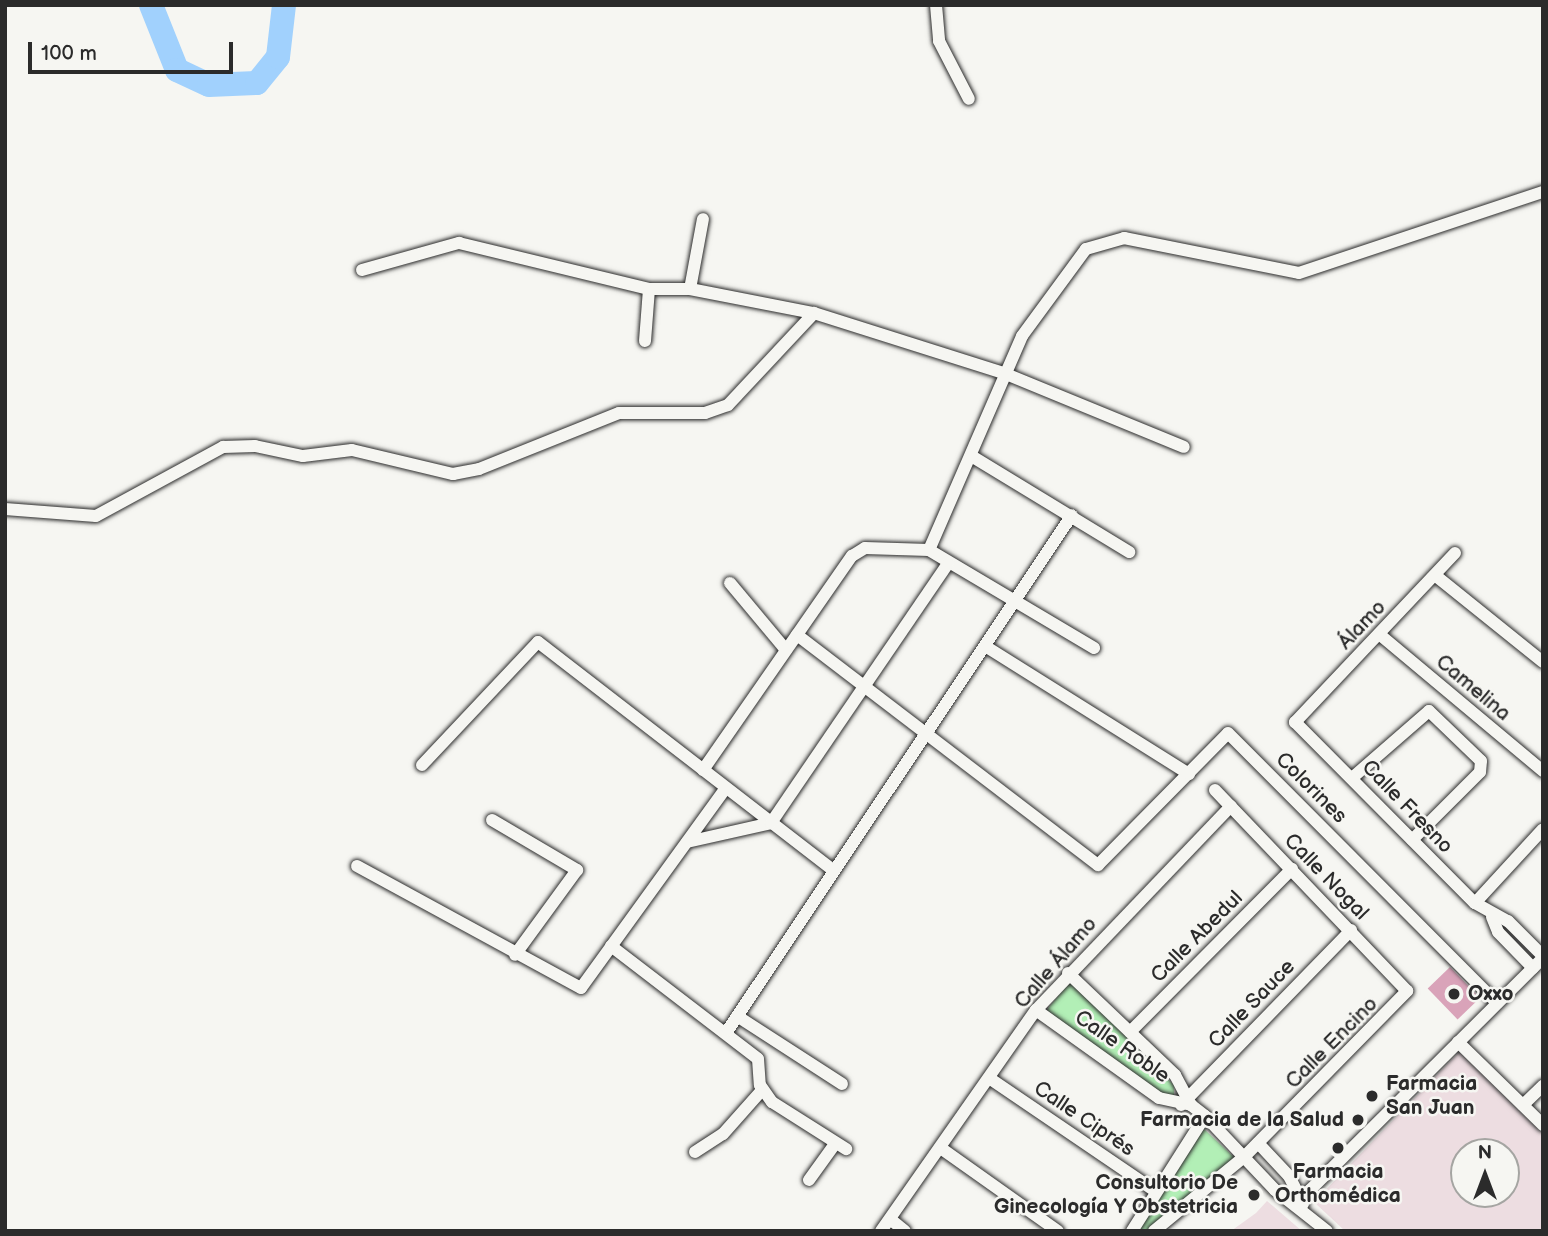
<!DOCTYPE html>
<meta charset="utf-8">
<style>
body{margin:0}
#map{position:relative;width:1548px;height:1236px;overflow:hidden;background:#f6f6f2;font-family:"Balsamiq Sans",sans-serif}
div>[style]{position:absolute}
.built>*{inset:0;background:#eddde1}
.green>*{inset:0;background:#b2efb6}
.river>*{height:24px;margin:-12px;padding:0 12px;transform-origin:12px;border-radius:12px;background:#a1d1fd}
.building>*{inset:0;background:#d9a3b9;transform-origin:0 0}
.roads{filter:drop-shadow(0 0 2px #2b2b2b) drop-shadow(0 0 2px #2b2b2b)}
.minor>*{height:12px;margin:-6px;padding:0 6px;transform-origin:6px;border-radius:6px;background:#f6f6f2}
.dots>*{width:19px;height:19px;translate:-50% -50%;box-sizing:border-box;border:4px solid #f6f6f2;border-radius:50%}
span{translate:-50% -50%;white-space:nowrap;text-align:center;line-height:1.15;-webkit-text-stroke:5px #f6f6f2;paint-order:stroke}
.street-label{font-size:21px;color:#2b2b2b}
.poi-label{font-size:21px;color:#2b2b2b;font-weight:700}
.left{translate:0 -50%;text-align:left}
.right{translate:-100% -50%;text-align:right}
.frame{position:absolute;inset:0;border:7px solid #2b2b2b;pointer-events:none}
.north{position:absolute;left:1450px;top:1138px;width:70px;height:70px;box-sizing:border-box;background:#f6f6f2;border:2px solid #a5a5a2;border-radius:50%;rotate:0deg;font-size:19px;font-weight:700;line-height:28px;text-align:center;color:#2b2b2b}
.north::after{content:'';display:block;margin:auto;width:24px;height:32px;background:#2b2b2b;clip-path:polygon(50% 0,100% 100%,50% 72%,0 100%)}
.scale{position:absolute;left:28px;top:42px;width:205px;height:32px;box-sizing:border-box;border:4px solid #2b2b2b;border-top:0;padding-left:9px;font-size:21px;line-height:24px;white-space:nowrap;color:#2b2b2b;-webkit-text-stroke:5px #f6f6f2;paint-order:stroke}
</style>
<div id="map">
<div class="built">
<i style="clip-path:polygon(evenodd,1459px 1052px,1543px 1134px,1543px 1231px,1345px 1231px,1314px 1202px,1459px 1052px,1464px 1152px,1506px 1152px,1506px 1194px,1464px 1194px,1464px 1152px)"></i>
<i style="clip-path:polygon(1267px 1201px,1302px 1231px,1231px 1231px,1256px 1213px)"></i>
</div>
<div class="green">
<i style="clip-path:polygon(1070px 981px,1174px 1085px,1174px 1097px,1160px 1094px,1045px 1012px)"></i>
<i style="clip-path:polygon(1204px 1129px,1236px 1159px,1150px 1231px,1135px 1231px,1160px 1185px)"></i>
</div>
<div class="river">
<i style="left:151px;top:5px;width:70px;rotate:68.2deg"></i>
<i style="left:177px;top:70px;width:35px;rotate:25deg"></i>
<i style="left:209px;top:85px;width:48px;rotate:-2.4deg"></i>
<i style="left:257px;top:83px;width:33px;rotate:-51deg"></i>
<i style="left:278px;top:57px;width:52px;rotate:-83.4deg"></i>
</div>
<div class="building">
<i style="left:1450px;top:967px;width:43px;height:31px;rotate:46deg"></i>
</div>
<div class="roads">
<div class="minor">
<i style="left:936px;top:5px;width:36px;rotate:85deg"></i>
<i style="left:939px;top:41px;width:65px;rotate:62.7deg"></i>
<i style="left:362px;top:270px;width:101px;rotate:-15.6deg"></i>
<i style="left:459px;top:243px;width:195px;rotate:13.6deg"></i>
<i style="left:649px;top:289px;width:41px"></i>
<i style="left:690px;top:289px;width:126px;rotate:11deg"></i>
<i style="left:814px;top:313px;width:201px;rotate:17.6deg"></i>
<i style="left:1006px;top:374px;width:192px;rotate:22.3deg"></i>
<i style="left:690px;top:289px;width:71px;rotate:-79.5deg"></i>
<i style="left:645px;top:341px;width:52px;rotate:-85.6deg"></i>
<i style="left:973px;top:457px;width:183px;rotate:31.3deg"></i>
<i style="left:5px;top:509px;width:91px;rotate:4.4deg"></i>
<i style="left:96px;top:516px;width:145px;rotate:-28.5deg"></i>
<i style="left:223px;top:447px;width:32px;rotate:-2deg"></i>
<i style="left:255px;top:446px;width:49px;rotate:11.8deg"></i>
<i style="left:303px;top:456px;width:49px;rotate:-7deg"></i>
<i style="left:352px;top:450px;width:104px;rotate:13.4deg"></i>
<i style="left:453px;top:474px;width:26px;rotate:-11deg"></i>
<i style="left:479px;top:469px;width:151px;rotate:-21.8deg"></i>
<i style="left:619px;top:413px;width:86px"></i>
<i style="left:705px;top:413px;width:24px;rotate:-19deg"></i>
<i style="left:728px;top:405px;width:126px;rotate:-46.9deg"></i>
<i style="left:929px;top:550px;width:233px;rotate:-66.5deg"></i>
<i style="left:1022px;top:336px;width:108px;rotate:-53.7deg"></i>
<i style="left:1086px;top:249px;width:40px;rotate:-16deg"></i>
<i style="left:1124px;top:238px;width:178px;rotate:11.3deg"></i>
<i style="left:1299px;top:273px;width:257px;rotate:-18.4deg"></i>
<i style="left:1455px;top:553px;width:233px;rotate:133.4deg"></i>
<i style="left:1295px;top:722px;width:255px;rotate:45.2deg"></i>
<i style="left:1475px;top:903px;width:38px;rotate:29deg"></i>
<i style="left:1508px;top:921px;width:49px;rotate:45deg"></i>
<i style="left:1436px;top:576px;width:137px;rotate:38.8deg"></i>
<i style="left:730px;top:583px;width:87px;rotate:50.1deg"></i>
<i style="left:1379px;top:634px;width:214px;rotate:39.9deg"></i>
<i style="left:797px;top:635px;width:379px;rotate:37.4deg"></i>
<i style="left:1098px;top:865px;width:185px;rotate:-45.4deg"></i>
<i style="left:1228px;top:733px;width:381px;rotate:45.1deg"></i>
<i style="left:985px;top:646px;width:241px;rotate:32.1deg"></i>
<i style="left:422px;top:765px;width:169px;rotate:-46.7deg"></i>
<i style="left:538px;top:642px;width:374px;rotate:37.7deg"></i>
<i style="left:703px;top:770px;width:261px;rotate:-55.2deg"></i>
<i style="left:852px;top:556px;width:15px;rotate:-32deg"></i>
<i style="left:865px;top:548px;width:64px;rotate:1.8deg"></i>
<i style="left:929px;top:550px;width:192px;rotate:30.7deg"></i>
<i style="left:1352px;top:778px;width:102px;rotate:-41deg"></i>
<i style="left:1429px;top:711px;width:72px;rotate:43.9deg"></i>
<i style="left:1481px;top:761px;width:11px;rotate:95deg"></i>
<i style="left:1480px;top:772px;width:96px;rotate:135deg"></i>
<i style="left:492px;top:820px;width:99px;rotate:30.5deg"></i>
<i style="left:577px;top:870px;width:105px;rotate:126.1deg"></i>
<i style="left:687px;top:842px;width:86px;rotate:-12.7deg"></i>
<i style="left:771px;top:823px;width:314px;rotate:-55.7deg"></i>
<i style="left:357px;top:866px;width:255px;rotate:28.6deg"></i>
<i style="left:581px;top:988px;width:247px;rotate:-54.1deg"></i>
<i style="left:1475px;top:903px;width:100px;rotate:-47.4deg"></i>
<i style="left:1492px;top:917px;width:16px;rotate:68deg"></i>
<i style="left:1498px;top:932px;width:50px;rotate:45.8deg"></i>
<i style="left:611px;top:946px;width:185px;rotate:37.5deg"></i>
<i style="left:758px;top:1059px;width:26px;rotate:86deg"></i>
<i style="left:760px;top:1085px;width:21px;rotate:55deg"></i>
<i style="left:772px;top:1102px;width:88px;rotate:32.4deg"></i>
<i style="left:1068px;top:973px;width:148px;rotate:43.6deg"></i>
<i style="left:1175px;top:1075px;width:34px;rotate:62deg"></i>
<i style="left:1036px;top:1010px;width:151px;rotate:35.6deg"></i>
<i style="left:1159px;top:1098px;width:33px;rotate:12deg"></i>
<i style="left:1191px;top:1105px;width:18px;rotate:38deg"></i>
<i style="left:1205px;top:1116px;width:102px;rotate:46.6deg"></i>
<i style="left:1275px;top:1190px;width:66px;rotate:38.3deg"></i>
<i style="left:737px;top:1016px;width:125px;rotate:32.9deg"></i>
<i style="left:728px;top:1030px;width:619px;rotate:-56.26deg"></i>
<i style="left:1130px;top:1032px;width:230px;rotate:-45.2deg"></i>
<i style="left:1458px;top:1042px;width:119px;rotate:44.3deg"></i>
<i style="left:992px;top:1080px;width:196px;rotate:34.2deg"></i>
<i style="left:1181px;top:1105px;width:244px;rotate:-45.8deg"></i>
<i style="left:1523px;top:1105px;width:28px;rotate:-44deg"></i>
<i style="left:1258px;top:1143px;width:45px;rotate:46.8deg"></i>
<i style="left:1289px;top:1176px;width:31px;rotate:63deg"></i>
<i style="left:942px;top:1149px;width:142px;rotate:35.3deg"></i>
<i style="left:695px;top:1152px;width:33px;rotate:-33deg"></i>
<i style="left:723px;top:1134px;width:59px;rotate:-48.4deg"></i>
<i style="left:809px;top:1180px;width:44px;rotate:-54.2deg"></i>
<i style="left:1295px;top:1205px;width:350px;rotate:-44.9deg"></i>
<i style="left:890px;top:1219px;width:19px;rotate:39deg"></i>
<i style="left:881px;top:1231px;width:270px;rotate:-55deg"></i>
<i style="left:1036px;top:1010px;width:282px;rotate:-46.3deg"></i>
<i style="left:1132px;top:1231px;width:136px;rotate:-57.6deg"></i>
<i style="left:1154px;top:1231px;width:117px;rotate:-39.4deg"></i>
<i style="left:1244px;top:1157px;width:233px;rotate:-45.5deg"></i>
<i style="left:1407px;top:991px;width:278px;rotate:-133.7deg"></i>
</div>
</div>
<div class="dots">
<i style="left:1454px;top:994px;background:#2b2b2b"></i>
<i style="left:1372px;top:1096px;background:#2b2b2b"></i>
<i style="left:1358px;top:1120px;background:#2b2b2b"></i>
<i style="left:1338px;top:1148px;background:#2b2b2b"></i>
<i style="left:1254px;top:1195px;background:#2b2b2b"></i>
</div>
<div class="street-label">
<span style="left:1362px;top:625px;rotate:-46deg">Álamo</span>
<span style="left:1473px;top:688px;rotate:40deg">Camelina</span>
<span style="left:1311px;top:788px;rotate:45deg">Colorines</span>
<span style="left:1407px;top:807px;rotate:46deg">Calle Fresno</span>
<span style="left:1326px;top:877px;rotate:46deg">Calle Nogal</span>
<span style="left:1197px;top:937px;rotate:-45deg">Calle Abedul</span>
<span style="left:1056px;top:963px;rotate:-49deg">Calle Álamo</span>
<span style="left:1252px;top:1004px;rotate:-46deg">Calle Sauce</span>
<span style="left:1332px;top:1043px;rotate:-45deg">Calle Encino</span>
<span style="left:1122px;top:1047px;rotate:35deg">Calle Roble</span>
<span style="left:1084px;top:1119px;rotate:34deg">Calle Ciprés</span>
</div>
<div class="poi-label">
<span class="left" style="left:1468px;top:994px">Oxxo</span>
<span class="left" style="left:1386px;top:1096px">Farmacia<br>San Juan</span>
<span class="right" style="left:1344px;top:1120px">Farmacia de la Salud</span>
<span style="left:1338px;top:1184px">Farmacia<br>Orthomédica</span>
<span class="right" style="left:1238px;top:1195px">Consultorio De<br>Ginecología Y Obstetricia</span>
</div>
<div class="frame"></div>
<div class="north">N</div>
<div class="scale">100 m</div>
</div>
